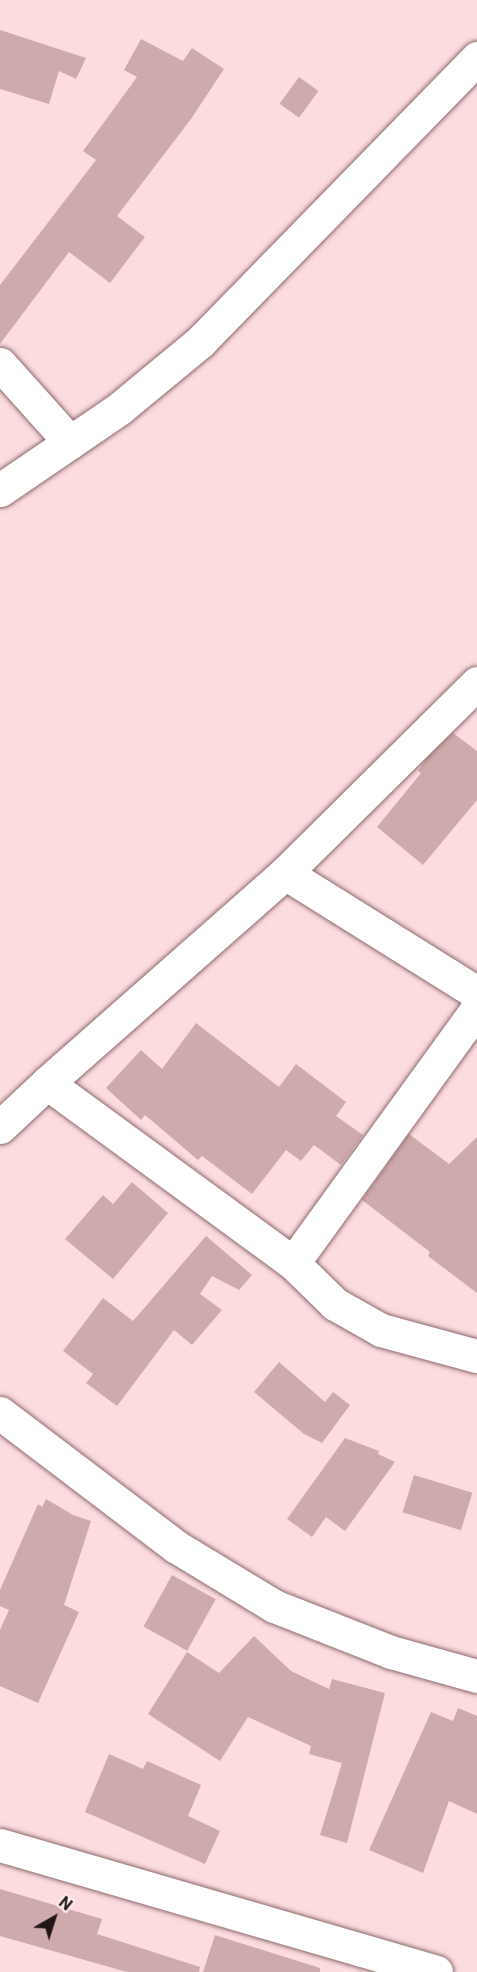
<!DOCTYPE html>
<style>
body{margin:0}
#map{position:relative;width:477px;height:1972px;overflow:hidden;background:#fcdcdf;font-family:Roboto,sans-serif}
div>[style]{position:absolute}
.building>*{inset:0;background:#cfaaad;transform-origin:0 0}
.roads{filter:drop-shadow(0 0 2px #8c6a6d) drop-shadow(0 0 2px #8c6a6d)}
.minor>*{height:33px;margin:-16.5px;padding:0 16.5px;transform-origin:16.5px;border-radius:16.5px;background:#fff}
span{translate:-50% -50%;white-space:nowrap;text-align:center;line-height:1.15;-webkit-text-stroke:6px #feeeef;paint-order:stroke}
.north{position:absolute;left:24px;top:1888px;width:60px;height:60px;-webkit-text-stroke:4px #feeeef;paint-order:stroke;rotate:39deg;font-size:16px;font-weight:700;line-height:24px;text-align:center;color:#221516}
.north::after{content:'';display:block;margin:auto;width:21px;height:27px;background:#221516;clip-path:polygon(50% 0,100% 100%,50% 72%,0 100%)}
</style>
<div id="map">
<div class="building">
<i style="clip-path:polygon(0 30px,86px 58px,76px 79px,59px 71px,49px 104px,0 89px)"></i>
<i style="clip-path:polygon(141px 39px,183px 61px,192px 48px,224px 69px,191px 119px,117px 216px,145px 237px,110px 283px,69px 252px,0 344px,0 285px,96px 160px,83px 151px,137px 77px,124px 70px)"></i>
<i style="left:299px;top:77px;width:24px;height:33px;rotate:36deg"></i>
<i style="clip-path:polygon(453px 733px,477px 751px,477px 800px,423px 865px,377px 827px,421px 773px,418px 771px,426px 759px)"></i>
<i style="clip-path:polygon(196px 1023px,279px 1087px,296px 1064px,346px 1102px,336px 1116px,363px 1135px,341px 1165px,314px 1145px,301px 1161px,286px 1150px,252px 1194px,202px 1156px,198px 1160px,145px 1115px,141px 1120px,106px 1088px,141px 1050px,162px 1069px)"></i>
<i style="clip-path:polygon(409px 1134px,449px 1164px,477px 1137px,477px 1293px,428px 1256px,430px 1252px,362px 1200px)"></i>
<i style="clip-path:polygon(132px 1182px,168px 1213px,113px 1279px,65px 1239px,103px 1195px,113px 1204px)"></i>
<i style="clip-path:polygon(206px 1236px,252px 1275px,239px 1290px,212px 1276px,200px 1294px,222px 1310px,192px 1345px,174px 1330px,117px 1406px,86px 1383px,93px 1374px,63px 1351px,103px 1298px,133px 1321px)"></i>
<i style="clip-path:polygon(279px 1362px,325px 1402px,333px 1392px,350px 1405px,322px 1443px,304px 1434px,254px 1392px)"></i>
<i style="clip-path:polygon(345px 1438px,379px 1451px,378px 1454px,395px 1462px,345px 1531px,326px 1517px,312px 1537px,287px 1519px)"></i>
<i style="left:414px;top:1475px;width:61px;height:39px;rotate:17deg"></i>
<i style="clip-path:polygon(46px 1499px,73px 1515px,91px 1521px,64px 1605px,79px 1612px,38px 1703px,0 1686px,0 1630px,9px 1610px,0 1606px,0 1590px,38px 1504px,42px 1507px)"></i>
<i style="left:172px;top:1575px;width:50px;height:59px;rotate:29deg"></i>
<i style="clip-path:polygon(254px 1636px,291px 1671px,329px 1689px,332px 1679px,385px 1693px,347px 1843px,320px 1835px,342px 1763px,309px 1754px,311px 1746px,248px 1717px,220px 1761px,148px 1714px,187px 1652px,219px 1673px)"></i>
<i style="clip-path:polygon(458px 1708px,477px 1716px,477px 1814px,449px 1801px,423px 1873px,369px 1850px,431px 1712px,453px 1721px)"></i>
<i style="clip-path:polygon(109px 1754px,143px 1769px,147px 1761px,201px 1785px,188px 1816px,220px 1831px,205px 1864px,85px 1812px)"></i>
<i style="clip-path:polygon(0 1889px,102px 1919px,97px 1934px,200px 1967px,199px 1972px,127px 1972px,0 1936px)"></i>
<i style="clip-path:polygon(215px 1935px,320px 1968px,320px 1972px,203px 1972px)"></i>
</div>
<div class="roads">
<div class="minor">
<i style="left:0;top:364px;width:105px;rotate:48.1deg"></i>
<i style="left:0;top:490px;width:145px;rotate:-34.3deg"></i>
<i style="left:120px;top:408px;width:104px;rotate:-39.5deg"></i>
<i style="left:200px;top:342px;width:397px;rotate:-45.7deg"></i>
<i style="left:285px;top:873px;width:226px;rotate:32deg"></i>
<i style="left:47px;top:1083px;width:317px;rotate:-41.4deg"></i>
<i style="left:285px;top:873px;width:270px;rotate:-44.7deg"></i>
<i style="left:0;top:1127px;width:64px;rotate:-43.1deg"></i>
<i style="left:47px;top:1083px;width:305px;rotate:36.2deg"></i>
<i style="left:293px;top:1263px;width:59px;rotate:44.3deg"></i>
<i style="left:335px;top:1304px;width:53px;rotate:29.5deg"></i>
<i style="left:381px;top:1330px;width:99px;rotate:15.2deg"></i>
<i style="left:293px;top:1263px;width:314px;rotate:-54.1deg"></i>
<i style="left:0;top:1413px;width:220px;rotate:37.2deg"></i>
<i style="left:175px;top:1546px;width:116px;rotate:31.2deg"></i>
<i style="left:274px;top:1606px;width:126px;rotate:21.5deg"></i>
<i style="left:391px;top:1652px;width:89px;rotate:15.6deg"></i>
<i style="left:0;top:1845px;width:454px;rotate:16.2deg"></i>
</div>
</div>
<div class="north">N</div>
</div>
